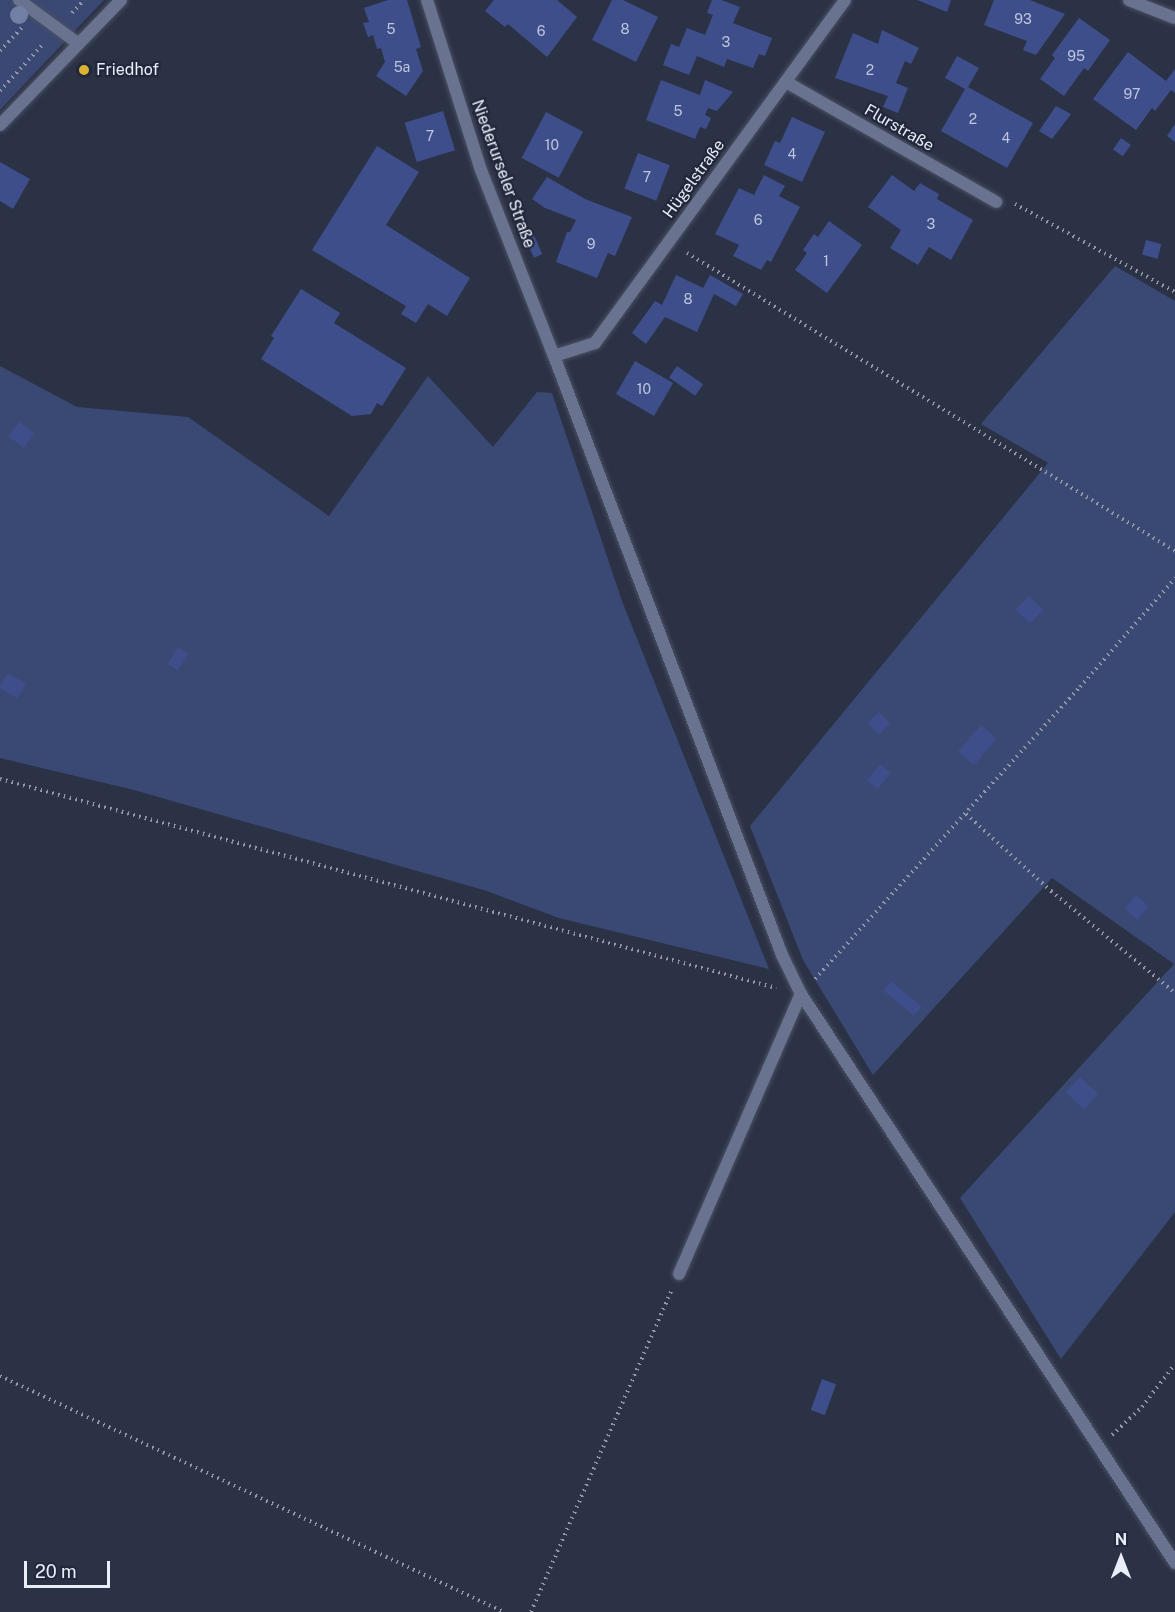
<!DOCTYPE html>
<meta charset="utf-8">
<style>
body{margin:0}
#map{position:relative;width:1175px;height:1612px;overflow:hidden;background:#2c3246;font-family:"Public Sans",sans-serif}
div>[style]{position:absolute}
.green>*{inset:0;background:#3a4874}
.building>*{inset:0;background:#3d4e8a;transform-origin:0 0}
.path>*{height:4px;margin-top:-2px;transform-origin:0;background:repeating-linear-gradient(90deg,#9499a9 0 1.5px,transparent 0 6px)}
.roads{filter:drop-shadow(0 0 2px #4a5063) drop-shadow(0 0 2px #4a5063)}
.lane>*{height:12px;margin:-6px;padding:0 6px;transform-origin:6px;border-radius:6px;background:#69738f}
.street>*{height:12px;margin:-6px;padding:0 6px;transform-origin:6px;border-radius:6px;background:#69738f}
.trees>*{width:18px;height:18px;margin:-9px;border-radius:50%;background:#7380a6}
.dots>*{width:16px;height:16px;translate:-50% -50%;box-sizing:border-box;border:3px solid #22283b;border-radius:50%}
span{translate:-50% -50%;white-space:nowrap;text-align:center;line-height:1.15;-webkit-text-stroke:4.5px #22283b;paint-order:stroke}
.number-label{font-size:14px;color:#bec6de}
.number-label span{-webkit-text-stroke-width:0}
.poi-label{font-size:16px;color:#e9eefa}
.left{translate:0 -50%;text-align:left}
.street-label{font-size:16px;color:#e9eefa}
.north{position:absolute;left:1091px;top:1528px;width:60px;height:60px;-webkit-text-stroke:4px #22283b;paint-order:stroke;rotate:0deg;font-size:16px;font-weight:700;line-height:24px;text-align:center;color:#e9eefa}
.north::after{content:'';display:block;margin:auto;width:21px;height:27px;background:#e9eefa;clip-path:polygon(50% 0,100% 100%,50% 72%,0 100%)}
.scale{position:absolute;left:24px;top:1561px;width:86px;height:27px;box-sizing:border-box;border:3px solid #e9eefa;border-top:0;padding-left:8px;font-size:18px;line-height:21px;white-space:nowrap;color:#e9eefa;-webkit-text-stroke:4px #22283b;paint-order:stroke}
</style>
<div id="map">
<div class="green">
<i style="clip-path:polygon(0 0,104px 0,0 110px)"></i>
<i style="clip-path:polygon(1115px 266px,1175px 301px,1175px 1212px,1061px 1359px,960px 1198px,1174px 964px,1052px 878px,873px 1075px,803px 960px,750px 826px,1048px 463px,981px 424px)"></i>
<i style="clip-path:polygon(0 366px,77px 407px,188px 417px,329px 516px,428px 376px,493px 447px,537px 392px,552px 393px,622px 601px,769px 969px,559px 918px,487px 891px,134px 790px,0 758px)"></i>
</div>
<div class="building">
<i style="clip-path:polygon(388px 0,407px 0,421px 47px,416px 49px,423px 71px,406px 96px,376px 76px,385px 62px,381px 48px,377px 49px,373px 35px,368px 37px,363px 23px,369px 22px,364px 8px)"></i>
<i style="clip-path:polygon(494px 0,557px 0,577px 17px,547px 57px,508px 24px,505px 27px,485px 11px)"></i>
<i style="clip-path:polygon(612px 0,623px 0,658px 17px,636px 62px,592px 40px)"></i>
<i style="clip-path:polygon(712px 0,721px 0,740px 7px,733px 23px,772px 38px,765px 56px,759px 54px,753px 68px,727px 59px,724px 67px,697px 56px,689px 75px,663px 65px,671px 44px,679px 47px,687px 28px,705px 35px,713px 15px,707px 13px)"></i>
<i style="clip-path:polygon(917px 0,951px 0,947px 12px)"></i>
<i style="clip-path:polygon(994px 0,1030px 0,1065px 14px,1036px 55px,1023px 50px,1027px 41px,984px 25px)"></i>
<i style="clip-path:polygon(1079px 18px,1110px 40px,1088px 71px,1084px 68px,1064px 96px,1040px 79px,1055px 58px,1052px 55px)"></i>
<i style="clip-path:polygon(882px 30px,919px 48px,911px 64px,905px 61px,896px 83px,908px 88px,898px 113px,883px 107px,888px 96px,835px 78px,853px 33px,878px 44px)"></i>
<i style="clip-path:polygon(1128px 52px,1166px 81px,1175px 69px,1175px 93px,1171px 90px,1155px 111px,1152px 108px,1136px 130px,1093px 99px)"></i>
<i style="clip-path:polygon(957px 56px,979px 68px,968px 87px,1033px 123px,1007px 168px,941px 131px,965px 89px,945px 78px)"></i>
<i style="clip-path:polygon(661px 80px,700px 95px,705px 80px,733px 92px,717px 111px,708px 108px,705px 115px,711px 118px,706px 129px,700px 127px,695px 139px,646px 120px)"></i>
<i style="clip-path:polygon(1056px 106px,1071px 114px,1052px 139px,1039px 131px)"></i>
<i style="left:443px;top:111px;width:41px;height:40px;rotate:73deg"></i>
<i style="left:546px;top:112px;width:42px;height:52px;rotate:28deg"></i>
<i style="clip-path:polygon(792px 117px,825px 132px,802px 182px,764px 165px,775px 141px,780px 143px)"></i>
<i style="clip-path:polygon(1175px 124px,1175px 142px,1167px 136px)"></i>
<i style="left:1121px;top:138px;width:12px;height:14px;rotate:35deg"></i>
<i style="clip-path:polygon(377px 146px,419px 172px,386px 225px,470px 278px,447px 316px,428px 304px,416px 323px,401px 314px,406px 306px,312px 250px)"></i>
<i style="left:638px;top:153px;width:34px;height:38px;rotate:21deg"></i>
<i style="clip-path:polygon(0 162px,30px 179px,13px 209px,0 201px)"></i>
<i style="clip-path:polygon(764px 175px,785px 186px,779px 196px,800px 207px,771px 262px,767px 260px,761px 270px,733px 256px,739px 245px,715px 234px,739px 188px,754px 195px)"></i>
<i style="clip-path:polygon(892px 175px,914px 191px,920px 183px,939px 194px,937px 199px,973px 220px,951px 260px,929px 247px,918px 265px,890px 248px,901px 230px,868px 207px)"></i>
<i style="clip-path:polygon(547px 177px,585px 199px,632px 217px,615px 256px,608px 253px,597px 278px,556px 262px,567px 232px,570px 232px,576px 220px,545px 208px,532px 199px)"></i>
<i style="clip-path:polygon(829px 221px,862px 245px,827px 293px,795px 270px,807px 253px,803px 250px,814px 234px,818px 237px)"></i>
<i style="left:534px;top:235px;width:21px;height:9px;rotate:67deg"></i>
<i style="left:1146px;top:240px;width:16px;height:15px;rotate:15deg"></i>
<i style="clip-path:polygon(676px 275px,703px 288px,710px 275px,743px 294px,736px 306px,714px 294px,697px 332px,665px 317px,646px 344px,632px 333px,655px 301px,662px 305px)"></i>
<i style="clip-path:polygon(301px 289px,340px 313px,334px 323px,406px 368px,382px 406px,377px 403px,371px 414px,352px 416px,261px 359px,274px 338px,271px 336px)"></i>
<i style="left:635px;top:361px;width:44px;height:38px;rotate:30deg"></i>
<i style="left:677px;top:366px;width:32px;height:14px;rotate:35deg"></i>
<i style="left:19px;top:422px;width:19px;height:18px;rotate:36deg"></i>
<i style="left:1029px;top:596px;width:20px;height:19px;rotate:45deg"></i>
<i style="left:178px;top:647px;width:12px;height:20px;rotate:31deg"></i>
<i style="left:8px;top:673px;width:21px;height:17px;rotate:31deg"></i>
<i style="left:879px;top:712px;width:16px;height:16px;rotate:45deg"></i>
<i style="left:981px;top:725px;width:21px;height:35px;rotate:41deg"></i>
<i style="left:880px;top:764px;width:14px;height:21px;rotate:39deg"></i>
<i style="left:1136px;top:895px;width:17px;height:18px;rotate:40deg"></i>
<i style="left:891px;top:981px;width:40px;height:12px;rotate:40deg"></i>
<i style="left:1080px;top:1077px;width:25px;height:21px;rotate:43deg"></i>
<i style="left:822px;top:1379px;width:15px;height:33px;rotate:20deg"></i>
</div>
<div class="path">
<i style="left:72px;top:13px;width:18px;rotate:-47deg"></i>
<i style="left:0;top:51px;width:33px;rotate:-47deg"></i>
<i style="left:0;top:91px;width:65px;rotate:-47.5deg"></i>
<i style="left:1015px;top:204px;width:183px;rotate:28.8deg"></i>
<i style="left:687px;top:253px;width:572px;rotate:31.41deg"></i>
<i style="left:0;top:779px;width:804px;rotate:15.07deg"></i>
<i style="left:966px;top:814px;width:115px;rotate:42.2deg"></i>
<i style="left:1051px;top:891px;width:161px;rotate:39.4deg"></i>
<i style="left:815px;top:979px;width:394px;rotate:-47.8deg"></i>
<i style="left:1080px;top:687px;width:145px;rotate:-48.9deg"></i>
<i style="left:0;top:1376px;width:557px;rotate:25.09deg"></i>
<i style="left:1112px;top:1435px;width:41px;rotate:-43deg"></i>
<i style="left:1142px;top:1407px;width:54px;rotate:-52.5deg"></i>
<i style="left:531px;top:1612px;width:350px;rotate:-66.4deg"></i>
</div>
<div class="roads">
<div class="lane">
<i style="left:19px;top:0;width:74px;rotate:36.3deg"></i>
<i style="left:554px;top:356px;width:641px;rotate:69.16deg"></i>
<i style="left:782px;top:955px;width:43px;rotate:64deg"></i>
<i style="left:801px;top:994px;width:681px;rotate:56.68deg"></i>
<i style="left:679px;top:1274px;width:305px;rotate:-66.5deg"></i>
</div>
<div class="street">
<i style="left:427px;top:0;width:178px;rotate:72.4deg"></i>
<i style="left:481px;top:170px;width:200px;rotate:68.6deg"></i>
<i style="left:554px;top:356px;width:43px;rotate:-17.6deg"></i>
<i style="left:595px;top:343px;width:424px;rotate:-53.9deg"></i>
<i style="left:1129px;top:0;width:49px;rotate:21.4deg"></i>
<i style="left:786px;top:82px;width:242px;rotate:29.7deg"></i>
<i style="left:0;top:125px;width:174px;rotate:-45.9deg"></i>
</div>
</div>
<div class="trees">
<i style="left:19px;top:15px"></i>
</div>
<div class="dots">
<i style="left:84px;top:70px;background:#dcb233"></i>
</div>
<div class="number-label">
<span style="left:1023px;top:19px">93</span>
<span style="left:391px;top:29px">5</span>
<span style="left:625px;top:29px">8</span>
<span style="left:541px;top:31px">6</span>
<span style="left:726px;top:42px">3</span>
<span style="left:1076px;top:56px">95</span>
<span style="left:402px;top:67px">5a</span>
<span style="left:870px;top:70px">2</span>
<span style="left:1132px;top:94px">97</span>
<span style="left:678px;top:111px">5</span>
<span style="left:973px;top:119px">2</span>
<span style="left:430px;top:136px">7</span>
<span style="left:1006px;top:138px">4</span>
<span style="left:552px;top:145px">10</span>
<span style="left:792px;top:154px">4</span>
<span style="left:647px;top:177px">7</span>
<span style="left:758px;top:220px">6</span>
<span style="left:931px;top:224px">3</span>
<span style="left:591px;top:244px">9</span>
<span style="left:826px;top:261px">1</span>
<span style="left:688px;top:299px">8</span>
<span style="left:644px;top:389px">10</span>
</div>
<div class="poi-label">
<span class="left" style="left:96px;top:70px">Friedhof</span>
</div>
<div class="street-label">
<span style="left:899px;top:128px;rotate:30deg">Flurstraße</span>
<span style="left:503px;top:174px;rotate:70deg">Niederurseler Straße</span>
<span style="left:694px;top:179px;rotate:-54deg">Hügelstraße</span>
</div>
<div class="north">N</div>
<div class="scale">20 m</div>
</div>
